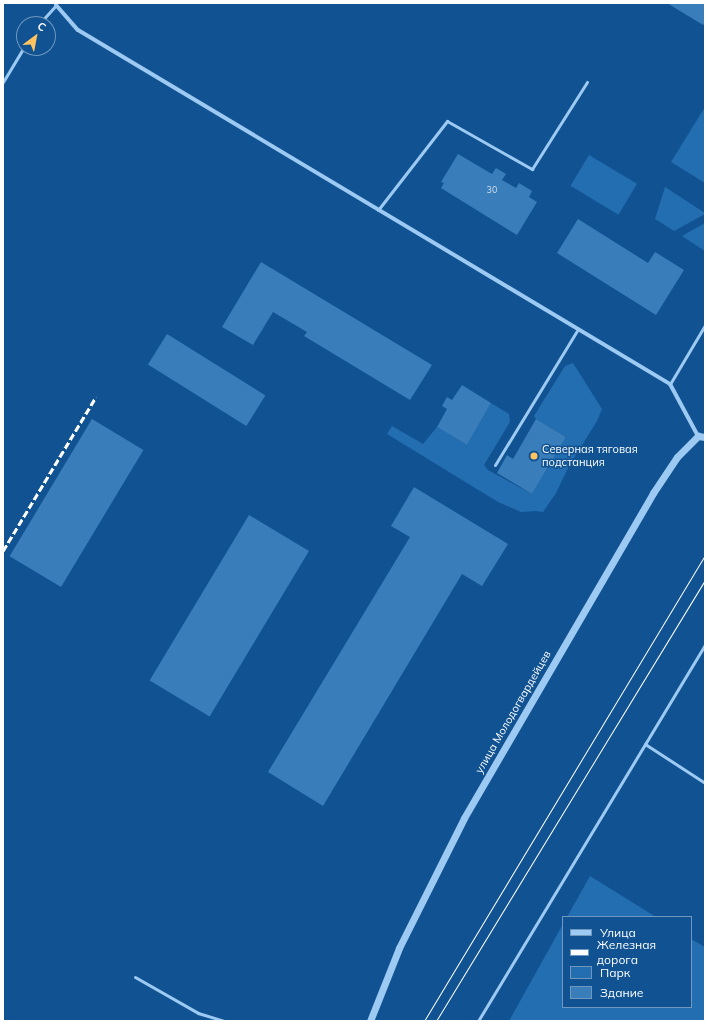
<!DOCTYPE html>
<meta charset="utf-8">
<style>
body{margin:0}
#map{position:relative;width:708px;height:1024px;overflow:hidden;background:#115392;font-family:Mulish,sans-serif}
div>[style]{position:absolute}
.green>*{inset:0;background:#226eb1;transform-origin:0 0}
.building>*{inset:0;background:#397dba;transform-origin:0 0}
.service>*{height:3px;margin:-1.5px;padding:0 1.5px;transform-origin:1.5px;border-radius:1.5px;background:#9dcaf3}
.minor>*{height:4px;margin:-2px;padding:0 2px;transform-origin:2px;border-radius:2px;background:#9dcaf3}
.tertiary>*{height:7px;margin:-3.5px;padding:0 3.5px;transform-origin:3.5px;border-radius:3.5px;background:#9dcaf3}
.tram>*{height:1px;margin:-0.5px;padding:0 0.5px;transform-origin:0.5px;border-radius:0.5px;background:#fff}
.rail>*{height:3px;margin-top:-1.5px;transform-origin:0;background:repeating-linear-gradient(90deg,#fff 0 7px,transparent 0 10px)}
.dots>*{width:11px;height:11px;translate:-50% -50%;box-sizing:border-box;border:2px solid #115392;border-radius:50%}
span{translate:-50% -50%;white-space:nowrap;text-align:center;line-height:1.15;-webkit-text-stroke:3px #115392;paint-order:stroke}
.number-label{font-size:9px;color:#cedeee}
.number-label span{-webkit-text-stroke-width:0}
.poi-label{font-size:11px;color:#fff}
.left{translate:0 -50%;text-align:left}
.street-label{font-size:11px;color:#fff}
.frame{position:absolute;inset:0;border:4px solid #fff;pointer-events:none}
.legend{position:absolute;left:562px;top:916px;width:130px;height:92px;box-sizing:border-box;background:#115392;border:1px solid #7098be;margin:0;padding:5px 7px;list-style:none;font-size:12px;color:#fff}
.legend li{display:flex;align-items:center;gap:8px;height:20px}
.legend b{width:20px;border:1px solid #7098be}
.north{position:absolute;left:16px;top:16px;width:40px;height:40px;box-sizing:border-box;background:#115392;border:1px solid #7098be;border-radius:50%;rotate:32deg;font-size:11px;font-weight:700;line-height:16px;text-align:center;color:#fff}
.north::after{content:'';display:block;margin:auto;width:14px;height:18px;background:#ffc45f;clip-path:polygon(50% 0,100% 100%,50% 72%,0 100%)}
</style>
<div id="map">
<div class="green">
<i style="clip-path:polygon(705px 107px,705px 183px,671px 162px)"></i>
<i style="left:589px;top:155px;width:56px;height:36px;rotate:31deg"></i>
<i style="clip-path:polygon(665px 187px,705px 213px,705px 214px,674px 231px,655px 219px)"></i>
<i style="clip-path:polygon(705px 223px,705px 251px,682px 236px)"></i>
<i style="clip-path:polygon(573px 363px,602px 409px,597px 421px,569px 466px,556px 493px,543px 512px,535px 511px,521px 512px,498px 502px,387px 434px,392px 426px,423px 444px,437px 427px,467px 445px,491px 403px,509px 414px,510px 422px,484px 465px,488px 470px,532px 494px,566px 437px,536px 419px,534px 416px,565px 366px)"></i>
<i style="clip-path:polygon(590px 876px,656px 917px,567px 917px)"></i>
<i style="clip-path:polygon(563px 924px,563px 1007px,691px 1007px,691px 939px,705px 947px,705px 1021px,509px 1021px)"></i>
</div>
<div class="building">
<i style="clip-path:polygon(667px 3px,705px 3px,705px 22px,703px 25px)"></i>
<i style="clip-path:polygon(458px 154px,492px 174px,496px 168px,506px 174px,502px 180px,516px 188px,519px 183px,532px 191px,529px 197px,537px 202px,517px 235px,441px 188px,444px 183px,441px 182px)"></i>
<i style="clip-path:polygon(578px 219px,648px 263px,655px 252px,684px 270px,656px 315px,557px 253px)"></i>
<i style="clip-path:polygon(261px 262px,432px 365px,410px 400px,304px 336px,307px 332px,273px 312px,253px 345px,222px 327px)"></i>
<i style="left:167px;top:334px;width:116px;height:36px;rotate:32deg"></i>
<i style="clip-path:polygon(462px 385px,491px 403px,467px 445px,437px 427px,447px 409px,442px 406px,447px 397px,452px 400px)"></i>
<i style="left:92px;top:419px;width:60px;height:160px;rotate:31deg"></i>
<i style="clip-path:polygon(536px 419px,566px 437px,532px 494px,497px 473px,507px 455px,513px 459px)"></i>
<i style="clip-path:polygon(414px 487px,508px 544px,482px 586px,462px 574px,323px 806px,268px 772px,410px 537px,391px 526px)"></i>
<i style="left:249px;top:515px;width:70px;height:193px;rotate:31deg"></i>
</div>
<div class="service">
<i style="left:39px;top:24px;width:25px;rotate:-48deg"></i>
<i style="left:3px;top:82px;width:41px;rotate:-59deg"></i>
<i style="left:378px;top:210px;width:113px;rotate:-52.2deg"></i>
<i style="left:447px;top:121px;width:98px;rotate:29.5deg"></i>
<i style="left:532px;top:169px;width:103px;rotate:-57.7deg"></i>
<i style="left:670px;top:384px;width:69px;rotate:-59.3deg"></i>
<i style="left:495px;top:465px;width:159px;rotate:-58.6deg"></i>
<i style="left:645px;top:744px;width:72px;rotate:33deg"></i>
<i style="left:135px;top:977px;width:73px;rotate:29.7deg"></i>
<i style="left:198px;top:1013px;width:27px;rotate:17deg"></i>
<i style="left:478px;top:1021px;width:440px;rotate:-58.9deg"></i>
</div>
<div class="minor">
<i style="left:56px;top:3px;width:2px;rotate:90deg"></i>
<i style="left:56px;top:5px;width:33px;rotate:49deg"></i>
<i style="left:78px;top:30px;width:690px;rotate:30.88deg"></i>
<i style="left:670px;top:384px;width:59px;rotate:61.7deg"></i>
</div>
<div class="tertiary">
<i style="left:370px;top:1021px;width:79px;rotate:-68.3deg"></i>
<i style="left:399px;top:948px;width:145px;rotate:-63.4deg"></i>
<i style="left:464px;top:818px;width:376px;rotate:-59.8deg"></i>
<i style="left:653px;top:493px;width:43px;rotate:-56.3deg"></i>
<i style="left:677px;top:457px;width:30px;rotate:-45deg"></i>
<i style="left:698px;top:436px;width:7px;rotate:8deg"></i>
</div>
<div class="tram">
<i style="left:424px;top:1021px;width:544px;rotate:-58.91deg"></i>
<i style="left:436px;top:1021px;width:517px;rotate:-58.62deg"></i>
</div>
<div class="rail">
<i style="left:3px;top:551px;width:180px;rotate:-58.9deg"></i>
</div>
<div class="dots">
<i style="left:534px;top:456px;background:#ffc45f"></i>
</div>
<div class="number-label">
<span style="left:492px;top:190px">30</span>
</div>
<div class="poi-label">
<span class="left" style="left:542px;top:456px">Северная тяговая<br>подстанция</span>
</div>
<div class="street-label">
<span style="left:513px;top:712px;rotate:-60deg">улица Молодогвардейцев</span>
</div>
<div class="frame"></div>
<ul class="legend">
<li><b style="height:5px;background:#9dcaf3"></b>Улица</li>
<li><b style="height:5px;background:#fff"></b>Железная дорога</li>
<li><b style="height:11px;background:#226eb1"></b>Парк</li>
<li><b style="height:11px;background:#397dba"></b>Здание</li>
</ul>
<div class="north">С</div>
</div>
